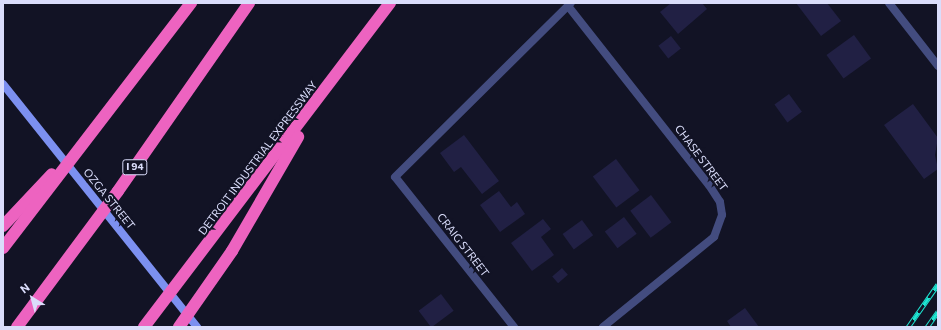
<!DOCTYPE html>
<style>
body{margin:0}
#map{position:relative;width:941px;height:330px;overflow:hidden;background:#121325;font-family:Commissioner,sans-serif}
div>[style]{position:absolute}
.building>*{inset:0;background:#212044;transform-origin:0 0}
.street>*{height:8px;margin:-4px;padding:0 4px;transform-origin:4px;border-radius:4px;background:#434c7f}
.secondary>*{height:8px;margin:-4px;padding:0 4px;transform-origin:4px;border-radius:4px;background:#7c90f0}
.highway>*{height:12px;margin:-6px;padding:0 6px;transform-origin:6px;border-radius:6px;background:#ed63c0}
.rail>*{height:4.5px;margin-top:-2.25px;transform-origin:0;background:repeating-linear-gradient(90deg,#121325 0 9px,#1de5d2 0 18px);box-sizing:border-box;border-block:1px solid #1de5d2}
span{translate:-50% -50%;white-space:nowrap;text-align:center;line-height:1.15;-webkit-text-stroke:4px #121325;paint-order:stroke}
.shield-label span{padding:1px 3px;background:#121325;border:1px solid;border-radius:3px;-webkit-text-stroke-width:0}
.shield-label{font-size:10px;color:#daddfb;font-weight:700}
.street-label{font-size:11px;color:#daddfb}
.frame{position:absolute;inset:0;border:4px solid #daddfb;pointer-events:none}
.north{position:absolute;left:12px;top:278px;width:40px;height:40px;-webkit-text-stroke:3px #121325;paint-order:stroke;rotate:323deg;font-size:11px;font-weight:700;line-height:16px;text-align:center;color:#daddfb}
.north::after{content:'';display:block;margin:auto;width:14px;height:18px;background:#daddfb;clip-path:polygon(50% 0,100% 100%,50% 72%,0 100%)}
</style>
<div id="map">
<div class="building">
<i style="clip-path:polygon(671px 3px,702px 3px,707px 9px,678px 34px,660px 12px)"></i>
<i style="clip-path:polygon(796px 3px,827px 3px,841px 21px,821px 36px)"></i>
<i style="left:854px;top:35px;width:29px;height:34px;rotate:54deg"></i>
<i style="left:671px;top:36px;width:16px;height:16px;rotate:52deg"></i>
<i style="left:789px;top:94px;width:22px;height:18px;rotate:54deg"></i>
<i style="clip-path:polygon(913px 104px,938px 138px,935px 155px,938px 169px,924px 179px,884px 125px)"></i>
<i style="clip-path:polygon(464px 135px,499px 181px,482px 194px,461px 167px,454px 172px,440px 153px)"></i>
<i style="left:616px;top:159px;width:39px;height:29px;rotate:53deg"></i>
<i style="clip-path:polygon(499px 191px,511px 207px,517px 202px,525px 214px,500px 232px,480px 205px)"></i>
<i style="left:651px;top:195px;width:34px;height:26px;rotate:53deg"></i>
<i style="left:624px;top:217px;width:21px;height:24px;rotate:53deg"></i>
<i style="clip-path:polygon(543px 219px,551px 229px,541px 237px,554px 255px,532px 271px,511px 243px)"></i>
<i style="left:582px;top:220px;width:19px;height:24px;rotate:54deg"></i>
<i style="left:562px;top:268px;width:9px;height:13px;rotate:49deg"></i>
<i style="left:441px;top:294px;width:21px;height:28px;rotate:53deg"></i>
<i style="clip-path:polygon(745px 308px,759px 327px,731px 327px,727px 321px)"></i>
</div>
<div class="street">
<i style="left:889px;top:3px;width:80px;rotate:52.1deg"></i>
<i style="left:568px;top:6px;width:228px;rotate:51.8deg"></i>
<i style="left:709px;top:185px;width:20px;rotate:57deg"></i>
<i style="left:720px;top:202px;width:13px;rotate:81deg"></i>
<i style="left:722px;top:215px;width:23px;rotate:110deg"></i>
<i style="left:714px;top:237px;width:143px;rotate:141deg"></i>
<i style="left:514px;top:327px;width:191px;rotate:-128.4deg"></i>
<i style="left:395px;top:177px;width:247px;rotate:-44.7deg"></i>
</div>
<div class="secondary">
<i style="left:3px;top:84px;width:311px;rotate:51.4deg"></i>
</div>
<div class="highway">
<i style="left:3px;top:226px;width:71px;rotate:-46.7deg"></i>
<i style="left:3px;top:248px;width:309px;rotate:-52.5deg"></i>
<i style="left:17px;top:327px;width:169px;rotate:-53.4deg"></i>
<i style="left:118px;top:191px;width:229px;rotate:-55.1deg"></i>
<i style="left:144px;top:327px;width:407px;rotate:-52.8deg"></i>
<i style="left:179px;top:327px;width:93px;rotate:-55.1deg"></i>
<i style="left:232px;top:251px;width:132px;rotate:-59.9deg"></i>
</div>
<div class="rail">
<i style="left:908px;top:327px;width:52px;rotate:-55.1deg"></i>
<i style="left:927px;top:327px;width:19px;rotate:-55deg"></i>
</div>
<div class="shield-label">
<span style="left:135px;top:167px">I 94</span>
</div>
<div class="street-label">
<span style="left:258px;top:158px;rotate:-53deg">DETROIT INDUSTRIAL EXPRESSWAY</span>
<span style="left:701px;top:158px;rotate:53deg">CHASE STREET</span>
<span style="left:109px;top:199px;rotate:51deg">OZGA STREET</span>
<span style="left:463px;top:245px;rotate:52deg">CRAIG STREET</span>
</div>
<div class="frame"></div>
<div class="north">N</div>
</div>
